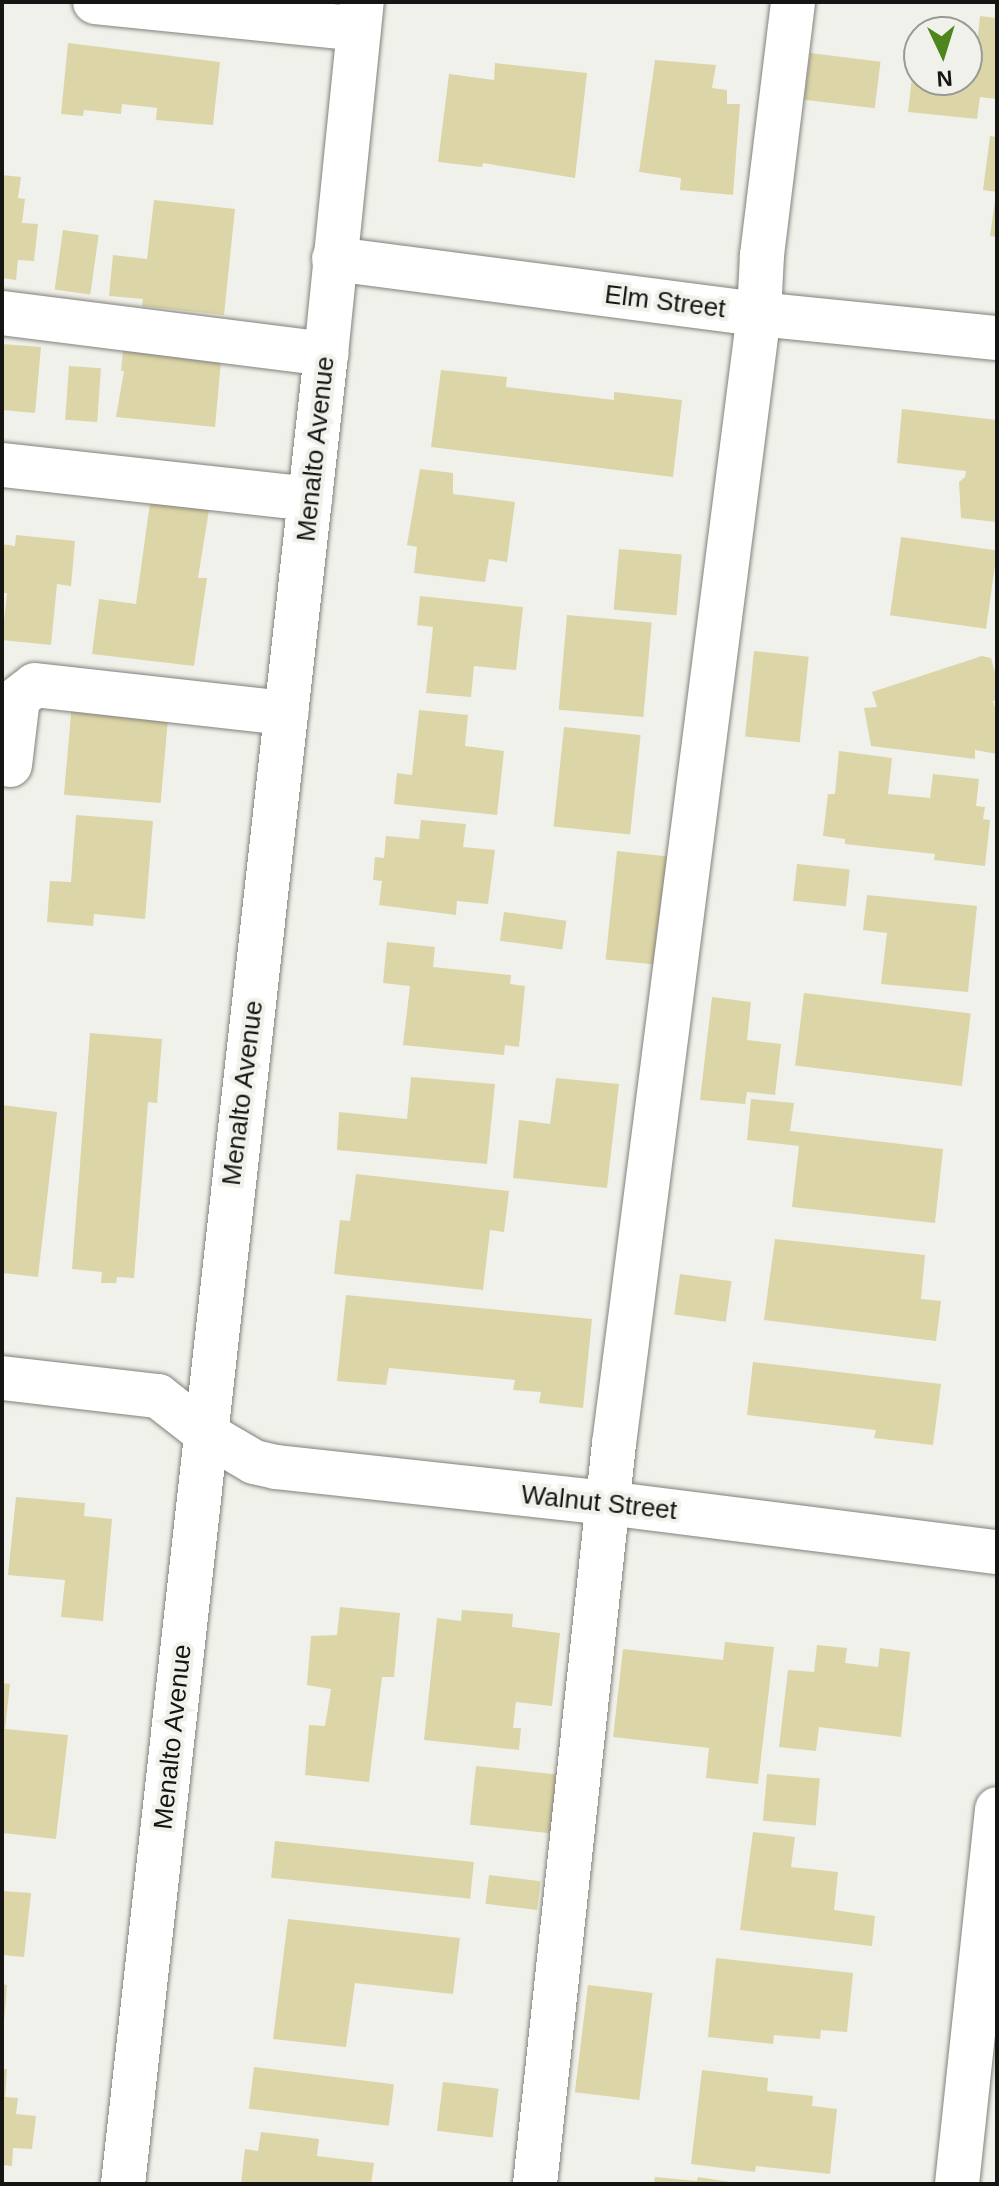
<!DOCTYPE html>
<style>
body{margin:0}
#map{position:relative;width:999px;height:2186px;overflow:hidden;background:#f1f1eb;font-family:Helvetica,sans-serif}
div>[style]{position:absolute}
.building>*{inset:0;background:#dcd5a7;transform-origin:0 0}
.roads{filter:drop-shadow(0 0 2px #82817c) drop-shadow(0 0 2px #82817c)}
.minor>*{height:44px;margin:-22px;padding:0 22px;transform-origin:22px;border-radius:22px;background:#fff}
span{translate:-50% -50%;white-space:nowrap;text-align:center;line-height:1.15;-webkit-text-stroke:8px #f1f1eb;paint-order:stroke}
.street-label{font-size:26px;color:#161514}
.frame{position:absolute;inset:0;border:4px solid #161514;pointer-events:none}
.north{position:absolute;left:903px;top:16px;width:80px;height:80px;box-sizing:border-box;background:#f1f1eb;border:2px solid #999995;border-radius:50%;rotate:176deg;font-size:22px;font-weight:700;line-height:32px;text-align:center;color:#161514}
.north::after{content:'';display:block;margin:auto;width:28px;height:36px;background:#4f851d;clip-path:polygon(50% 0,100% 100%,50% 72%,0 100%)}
</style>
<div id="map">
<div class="building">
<i style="clip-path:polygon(980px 16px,997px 18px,997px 99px,980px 97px,977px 119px,908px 112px,913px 68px,919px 68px,919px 80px,967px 80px,967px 74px,974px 74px)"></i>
<i style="clip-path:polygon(68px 43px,220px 62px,213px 125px,156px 120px,157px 108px,122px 104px,121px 114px,84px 110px,83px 116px,61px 114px)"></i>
<i style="left:810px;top:53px;width:71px;height:47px;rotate:7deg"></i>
<i style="clip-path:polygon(655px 60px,716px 65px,712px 88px,727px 90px,727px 104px,740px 104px,733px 195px,680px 190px,681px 178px,639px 172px)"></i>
<i style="clip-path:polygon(495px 63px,587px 73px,575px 178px,483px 163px,482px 167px,438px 162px,449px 74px,494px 80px)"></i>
<i style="clip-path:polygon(990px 136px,997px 137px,997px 192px,983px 190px)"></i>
<i style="clip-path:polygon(2px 175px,21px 177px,18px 198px,25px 199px,22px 223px,38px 224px,34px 261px,18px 260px,16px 280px,2px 278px)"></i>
<i style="clip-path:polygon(154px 200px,235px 209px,224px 315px,142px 306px,143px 299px,109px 296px,113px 255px,147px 259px)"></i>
<i style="clip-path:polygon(995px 200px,997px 200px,997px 237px,990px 236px)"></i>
<i style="left:63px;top:230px;width:36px;height:60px;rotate:8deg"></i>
<i style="clip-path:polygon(2px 344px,41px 347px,35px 413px,2px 410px)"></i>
<i style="clip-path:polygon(123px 351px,221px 361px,215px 427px,116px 417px,124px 371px,121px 371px)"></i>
<i style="left:69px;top:366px;width:32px;height:54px;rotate:4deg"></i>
<i style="clip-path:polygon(441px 370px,507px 377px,506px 387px,614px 400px,614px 392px,682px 400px,673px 477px,431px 447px)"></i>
<i style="clip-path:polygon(902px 409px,997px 420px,997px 522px,961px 518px,959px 482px,965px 477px,966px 471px,897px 463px)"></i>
<i style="clip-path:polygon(420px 469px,453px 473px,453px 494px,515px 502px,507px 562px,489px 559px,485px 582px,414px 573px,417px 547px,407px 545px)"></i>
<i style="clip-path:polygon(150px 503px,209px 510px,198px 578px,207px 578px,194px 666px,92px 654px,99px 599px,136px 604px)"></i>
<i style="clip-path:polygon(16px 535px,75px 541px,71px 586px,57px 584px,51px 645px,2px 640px,7px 593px,2px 593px,2px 544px,15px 546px)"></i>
<i style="left:901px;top:537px;width:97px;height:79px;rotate:8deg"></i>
<i style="left:619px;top:549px;width:63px;height:61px;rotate:5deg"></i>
<i style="clip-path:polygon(420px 596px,523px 607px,516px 670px,474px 666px,471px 697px,426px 693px,433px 627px,417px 625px)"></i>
<i style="left:567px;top:615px;width:85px;height:95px;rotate:5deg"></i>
<i style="left:754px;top:651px;width:55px;height:86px;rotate:6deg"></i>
<i style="clip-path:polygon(982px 656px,991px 658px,997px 679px,997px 700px,993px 701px,997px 715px,997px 754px,975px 750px,975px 759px,871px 746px,864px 708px,877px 707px,872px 692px)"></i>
<i style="left:72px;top:703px;width:97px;height:92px;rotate:5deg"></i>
<i style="clip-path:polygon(419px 710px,468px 715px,465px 746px,504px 751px,497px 815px,394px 804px,397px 773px,412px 775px)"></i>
<i style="left:564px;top:727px;width:77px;height:100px;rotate:6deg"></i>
<i style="clip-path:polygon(839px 751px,892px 758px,888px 794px,930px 798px,933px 774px,979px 779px,976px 806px,985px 807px,983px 819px,990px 820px,985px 866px,934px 860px,935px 854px,845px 844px,845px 839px,823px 836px,828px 794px,835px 794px)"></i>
<i style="clip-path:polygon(76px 815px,153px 821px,145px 919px,94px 914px,93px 926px,47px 922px,50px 881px,71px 882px)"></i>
<i style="clip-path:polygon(421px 820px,466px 824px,463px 847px,495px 850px,488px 904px,457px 901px,456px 915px,379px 905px,382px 881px,373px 880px,375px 857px,384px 858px,386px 836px,419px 839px)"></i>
<i style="left:617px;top:851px;width:59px;height:109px;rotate:6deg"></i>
<i style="left:797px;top:864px;width:53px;height:37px;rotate:6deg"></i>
<i style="clip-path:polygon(867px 895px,977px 906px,968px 992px,881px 984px,887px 933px,863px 930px)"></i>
<i style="left:504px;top:912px;width:63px;height:29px;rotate:8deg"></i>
<i style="clip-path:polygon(387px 942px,435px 947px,433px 967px,511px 975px,510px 984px,525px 986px,519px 1047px,505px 1045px,504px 1055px,403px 1045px,410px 986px,383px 983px)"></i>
<i style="left:804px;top:993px;width:168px;height:73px;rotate:7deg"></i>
<i style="clip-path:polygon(712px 997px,751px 1002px,747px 1040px,781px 1044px,775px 1095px,747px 1092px,745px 1104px,700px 1100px)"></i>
<i style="clip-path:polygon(90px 1033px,162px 1039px,157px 1103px,148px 1102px,134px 1278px,117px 1277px,116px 1283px,101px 1283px,102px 1272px,72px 1269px)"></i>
<i style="clip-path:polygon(411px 1077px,495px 1084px,487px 1164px,337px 1150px,339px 1112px,407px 1119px)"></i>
<i style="clip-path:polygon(556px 1078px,619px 1084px,607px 1188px,513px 1178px,519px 1120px,550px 1124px)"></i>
<i style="clip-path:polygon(751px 1099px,794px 1103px,790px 1131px,943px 1149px,935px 1223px,792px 1207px,799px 1146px,747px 1140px)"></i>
<i style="clip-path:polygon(2px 1105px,57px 1112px,38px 1277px,2px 1273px)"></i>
<i style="clip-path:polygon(356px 1174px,509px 1191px,504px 1232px,490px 1230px,483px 1290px,334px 1274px,340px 1220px,350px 1221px)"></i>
<i style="clip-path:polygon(775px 1239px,925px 1255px,921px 1299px,941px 1301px,936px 1341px,764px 1320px)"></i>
<i style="left:680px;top:1274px;width:52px;height:41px;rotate:8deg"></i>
<i style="clip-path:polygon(346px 1295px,592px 1319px,583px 1408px,539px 1403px,541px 1392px,513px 1390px,515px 1380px,389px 1368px,386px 1385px,337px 1381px)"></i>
<i style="clip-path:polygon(753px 1362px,941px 1384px,933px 1445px,874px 1438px,876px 1430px,747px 1415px)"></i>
<i style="clip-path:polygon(16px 1497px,85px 1503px,84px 1516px,112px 1519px,103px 1621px,61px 1617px,65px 1580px,8px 1575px)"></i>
<i style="clip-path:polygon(340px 1607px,400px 1613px,394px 1677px,382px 1677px,369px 1782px,305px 1775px,309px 1725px,325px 1726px,331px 1689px,307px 1685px,311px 1636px,337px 1635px)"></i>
<i style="clip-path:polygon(462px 1610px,513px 1614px,512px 1627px,560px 1633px,552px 1706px,516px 1702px,513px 1728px,521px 1728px,519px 1750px,424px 1740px,437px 1618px,461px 1621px)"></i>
<i style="clip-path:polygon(725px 1642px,774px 1647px,758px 1784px,706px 1778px,709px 1748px,613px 1737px,623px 1649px,723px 1660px)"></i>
<i style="clip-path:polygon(817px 1645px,847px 1648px,845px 1663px,878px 1667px,880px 1648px,910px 1652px,901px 1737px,819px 1727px,816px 1751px,779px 1747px,788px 1670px,814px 1672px)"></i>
<i style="clip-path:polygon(2px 1683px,10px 1684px,5px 1729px,68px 1735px,56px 1839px,2px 1833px)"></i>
<i style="left:476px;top:1766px;width:81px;height:59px;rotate:6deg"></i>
<i style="left:767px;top:1774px;width:53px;height:47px;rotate:5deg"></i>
<i style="clip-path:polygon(753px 1832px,795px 1837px,791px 1867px,838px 1872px,834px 1910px,875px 1916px,872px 1946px,740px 1930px)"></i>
<i style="left:275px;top:1841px;width:200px;height:37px;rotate:6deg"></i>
<i style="left:489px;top:1875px;width:52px;height:29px;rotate:7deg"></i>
<i style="clip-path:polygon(2px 1891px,31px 1893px,24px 1957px,2px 1955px)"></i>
<i style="clip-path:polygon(288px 1919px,460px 1938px,453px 1994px,355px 1983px,346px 2047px,273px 2039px)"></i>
<i style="clip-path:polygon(716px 1958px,853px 1973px,847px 2032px,821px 2030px,820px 2039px,774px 2035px,773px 2044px,708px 2037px)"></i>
<i style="clip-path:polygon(2px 1984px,7px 1985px,4px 2021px,2px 2021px)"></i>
<i style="left:588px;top:1985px;width:65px;height:108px;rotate:7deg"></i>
<i style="left:254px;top:2067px;width:141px;height:42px;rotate:7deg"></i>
<i style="clip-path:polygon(2px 2069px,7px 2069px,5px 2097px,18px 2098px,16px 2114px,36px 2116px,32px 2149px,13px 2148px,12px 2166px,2px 2165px)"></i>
<i style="clip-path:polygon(702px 2070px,768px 2078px,767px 2091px,813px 2096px,812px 2106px,837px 2109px,830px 2174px,756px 2166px,755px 2172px,691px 2164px)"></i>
<i style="left:443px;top:2082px;width:56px;height:49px;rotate:7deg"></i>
<i style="clip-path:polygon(261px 2132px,319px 2139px,317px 2156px,374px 2163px,371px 2184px,241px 2184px,245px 2149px,258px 2151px)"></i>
<i style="clip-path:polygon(655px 2177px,697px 2181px,698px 2177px,743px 2184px,654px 2184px)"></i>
</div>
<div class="roads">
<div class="minor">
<i style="left:95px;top:2px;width:265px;rotate:5.8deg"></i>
<i style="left:334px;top:259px;width:429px;rotate:7.4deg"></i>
<i style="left:759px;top:314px;width:239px;rotate:5.8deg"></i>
<i style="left:2px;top:313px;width:327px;rotate:7.2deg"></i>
<i style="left:2px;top:465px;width:310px;rotate:6.3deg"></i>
<i style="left:10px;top:765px;width:67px;rotate:-83.2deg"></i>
<i style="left:18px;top:698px;width:21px;rotate:-37deg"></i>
<i style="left:35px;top:685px;width:253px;rotate:6.4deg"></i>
<i style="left:2px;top:1378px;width:157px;rotate:6.6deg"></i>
<i style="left:158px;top:1396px;width:63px;rotate:38deg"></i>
<i style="left:208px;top:1435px;width:53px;rotate:30.4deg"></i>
<i style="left:254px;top:1462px;width:23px;rotate:13deg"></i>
<i style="left:276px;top:1467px;width:333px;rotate:6.2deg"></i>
<i style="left:607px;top:1503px;width:393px;rotate:7.2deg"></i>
<i style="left:123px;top:2184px;width:1841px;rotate:-83.67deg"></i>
<i style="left:326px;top:354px;width:354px;rotate:-84.2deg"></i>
<i style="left:535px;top:2184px;width:744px;rotate:-83.91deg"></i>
<i style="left:614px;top:1444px;width:1139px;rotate:-82.69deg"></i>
<i style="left:759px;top:314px;width:59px;rotate:-87.1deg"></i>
<i style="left:762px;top:255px;width:255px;rotate:-83deg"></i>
<i style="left:957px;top:2184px;width:377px;rotate:-83.9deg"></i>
</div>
</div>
<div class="street-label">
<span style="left:665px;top:302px;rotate:7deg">Elm Street</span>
<span style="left:316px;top:449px;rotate:-84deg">Menalto Avenue</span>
<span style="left:243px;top:1093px;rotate:-83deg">Menalto Avenue</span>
<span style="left:599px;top:1503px;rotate:6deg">Walnut Street</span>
<span style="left:173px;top:1737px;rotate:-84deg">Menalto Avenue</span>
</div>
<div class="frame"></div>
<div class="north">N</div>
</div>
